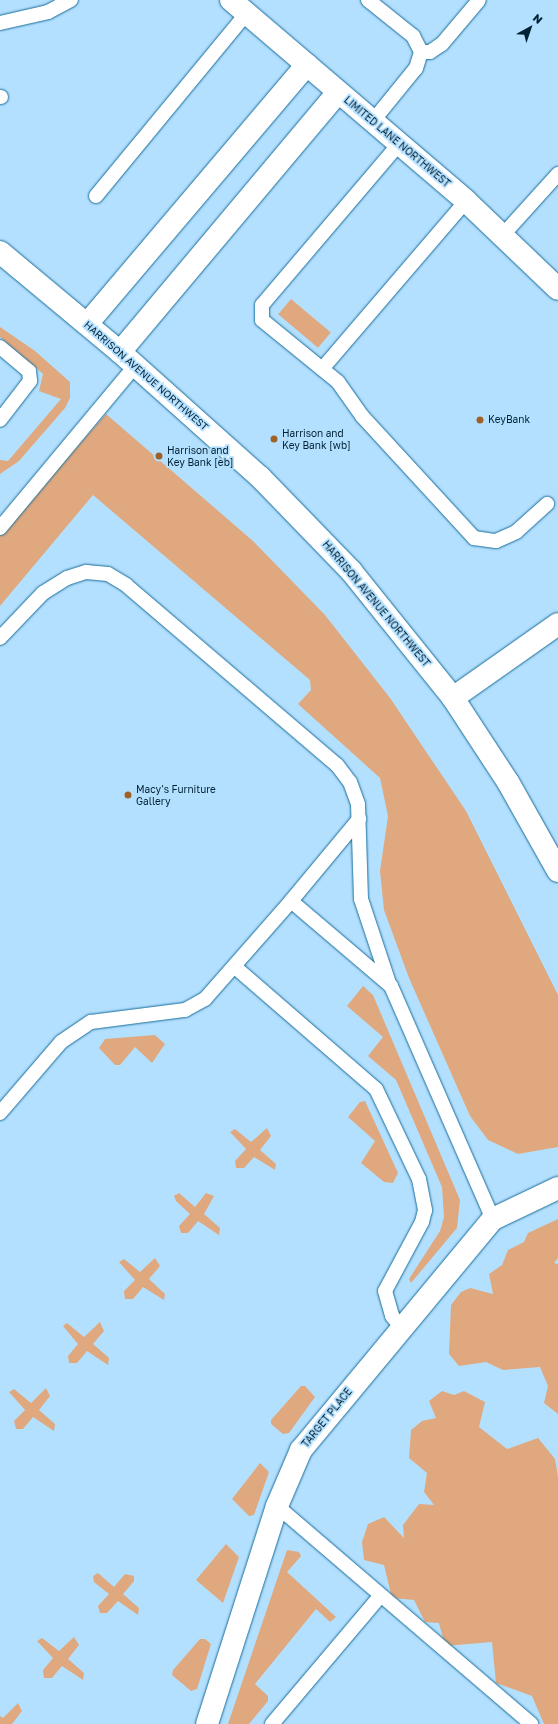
<!DOCTYPE html>
<style>
body{margin:0}
#map{position:relative;width:558px;height:1724px;overflow:hidden;background:#b4e0ff;font-family:"Golos Text",sans-serif}
div>[style]{position:absolute}
.green>*{inset:0;background:#e0a87e;transform-origin:0 0}
.roads{filter:drop-shadow(0 0 1px #186d9a) drop-shadow(0 0 1px #186d9a)}
.service>*{height:14px;margin:-7px;padding:0 7px;transform-origin:7px;border-radius:7px;background:#fff}
.minor>*{height:22px;margin:-11px;padding:0 11px;transform-origin:11px;border-radius:11px;background:#fff}
.secondary>*{height:22px;margin:-11px;padding:0 11px;transform-origin:11px;border-radius:11px;background:#fff}
.dots>*{width:11px;height:11px;translate:-50% -50%;box-sizing:border-box;border:2px solid #b4e0ff;border-radius:50%}
span{translate:-50% -50%;white-space:nowrap;text-align:center;line-height:1.15;-webkit-text-stroke:3.5px #b4e0ff;paint-order:stroke}
.street-label{font-size:10px;color:#012235}
.poi-label{font-size:10px;color:#012235}
.left{translate:0 -50%;text-align:left}
.north{position:absolute;left:510px;top:8px;width:40px;height:40px;-webkit-text-stroke:3px #b4e0ff;paint-order:stroke;rotate:40deg;font-size:11px;font-weight:700;line-height:16px;text-align:center;color:#012235}
.north::after{content:'';display:block;margin:auto;width:14px;height:18px;background:#012235;clip-path:polygon(50% 0,100% 100%,50% 72%,0 100%)}
</style>
<div id="map">
<div class="green">
<i style="left:291px;top:299px;width:52px;height:20px;rotate:40deg"></i>
<i style="clip-path:polygon(0 327px,35px 351px,70px 382px,70px 398px,65px 408px,19px 461px,0 474px,0 460px,8px 461px,61px 399px,39px 391px,43px 374px,0 337px)"></i>
<i style="clip-path:polygon(106px 414px,253px 541px,325px 615px,390px 698px,466px 811px,558px 995px,558px 1147px,518px 1154px,488px 1140px,470px 1116px,409px 978px,384px 910px,380px 871px,388px 816px,380px 778px,298px 704px,311px 690px,310px 680px,93px 495px,0 606px,0 534px)"></i>
<i style="clip-path:polygon(363px 986px,373px 995px,460px 1200px,457px 1228px,411px 1283px,409px 1279px,440px 1231px,444px 1217px,442px 1187px,396px 1080px,368px 1056px,383px 1037px,347px 1006px)"></i>
<i style="clip-path:polygon(155px 1035px,165px 1044px,152px 1063px,135px 1047px,120px 1065px,115px 1065px,99px 1048px,105px 1039px)"></i>
<i style="clip-path:polygon(365px 1101px,398px 1173px,393px 1183px,384px 1182px,361px 1163px,375px 1141px,348px 1117px,360px 1102px)"></i>
<i style="clip-path:polygon(267px 1128px,271px 1136px,260px 1150px,276px 1164px,275px 1170px,254px 1157px,244px 1168px,236px 1168px,235px 1161px,246px 1149px,230px 1132px,235px 1129px,251px 1142px)"></i>
<i style="clip-path:polygon(179px 1193px,195px 1207px,206px 1193px,214px 1196px,204px 1214px,220px 1228px,219px 1235px,198px 1221px,188px 1233px,181px 1233px,179px 1226px,190px 1214px,176px 1201px,174px 1196px)"></i>
<i style="clip-path:polygon(558px 1219px,558px 1258px,554px 1263px,558px 1264px,558px 1414px,544px 1403px,548px 1386px,540px 1367px,503px 1370px,486px 1362px,459px 1366px,449px 1354px,451px 1305px,461px 1292px,470px 1288px,493px 1294px,489px 1274px,502px 1265px,508px 1250px,524px 1242px,528px 1233px)"></i>
<i style="clip-path:polygon(155px 1258px,160px 1266px,149px 1279px,165px 1294px,164px 1300px,143px 1287px,133px 1299px,125px 1299px,124px 1291px,135px 1280px,119px 1262px,124px 1259px,140px 1272px)"></i>
<i style="clip-path:polygon(100px 1322px,104px 1331px,93px 1344px,109px 1358px,108px 1365px,87px 1351px,77px 1363px,69px 1363px,68px 1356px,78px 1344px,63px 1326px,67px 1323px,84px 1337px)"></i>
<i style="clip-path:polygon(301px 1386px,305px 1386px,315px 1397px,289px 1433px,283px 1434px,271px 1424px,271px 1420px)"></i>
<i style="clip-path:polygon(46px 1388px,50px 1396px,39px 1410px,55px 1424px,54px 1431px,33px 1417px,23px 1429px,16px 1429px,14px 1421px,25px 1410px,9px 1392px,14px 1389px,31px 1403px)"></i>
<i style="clip-path:polygon(442px 1391px,454px 1395px,464px 1391px,485px 1402px,479px 1427px,507px 1449px,538px 1438px,555px 1459px,558px 1477px,558px 1724px,544px 1724px,532px 1696px,496px 1683px,492px 1642px,445px 1646px,439px 1623px,425px 1622px,414px 1600px,392px 1598px,384px 1565px,364px 1560px,362px 1542px,368px 1524px,384px 1517px,404px 1538px,403px 1525px,419px 1504px,434px 1505px,424px 1492px,427px 1473px,409px 1458px,411px 1430px,422px 1421px,436px 1418px,429px 1401px)"></i>
<i style="clip-path:polygon(260px 1463px,269px 1472px,254px 1515px,249px 1516px,232px 1499px)"></i>
<i style="clip-path:polygon(226px 1544px,239px 1557px,223px 1603px,196px 1580px)"></i>
<i style="clip-path:polygon(287px 1550px,299px 1552px,301px 1556px,287px 1572px,336px 1617px,330px 1622px,316px 1609px,255px 1684px,268px 1696px,268px 1701px,249px 1724px,228px 1724px)"></i>
<i style="clip-path:polygon(98px 1573px,114px 1587px,125px 1574px,134px 1576px,134px 1581px,123px 1594px,139px 1608px,138px 1615px,118px 1601px,107px 1613px,100px 1613px,98px 1606px,109px 1594px,94px 1582px,93px 1576px)"></i>
<i style="clip-path:polygon(74px 1637px,79px 1645px,68px 1659px,84px 1673px,83px 1680px,62px 1666px,52px 1678px,44px 1678px,43px 1670px,53px 1658px,37px 1641px,42px 1638px,59px 1651px)"></i>
<i style="clip-path:polygon(200px 1639px,205px 1639px,211px 1644px,197px 1689px,191px 1691px,172px 1675px,173px 1670px)"></i>
<i style="clip-path:polygon(18px 1703px,22px 1711px,12px 1724px,0 1724px,0 1716px,3px 1718px)"></i>
</div>
<div class="roads">
<div class="service">
<i style="left:368px;top:0;width:58px;rotate:38.7deg"></i>
<i style="left:413px;top:36px;width:18px;rotate:63deg"></i>
<i style="left:421px;top:52px;width:17px;rotate:107deg"></i>
<i style="left:416px;top:68px;width:68px;rotate:129.1deg"></i>
<i style="left:0;top:23px;width:49px;rotate:-12.9deg"></i>
<i style="left:48px;top:12px;width:26px;rotate:-28deg"></i>
<i style="left:421px;top:52px;width:9px"></i>
<i style="left:430px;top:52px;width:14px;rotate:-34deg"></i>
<i style="left:442px;top:44px;width:57px;rotate:-49.9deg"></i>
<i style="left:0;top:97px;width:1px"></i>
<i style="left:399px;top:144px;width:211px;rotate:130.4deg"></i>
<i style="left:262px;top:305px;width:15px;rotate:90deg"></i>
<i style="left:262px;top:320px;width:98px;rotate:39.2deg"></i>
<i style="left:338px;top:382px;width:42px;rotate:54.8deg"></i>
<i style="left:362px;top:416px;width:166px;rotate:47.4deg"></i>
<i style="left:474px;top:538px;width:22px;rotate:8deg"></i>
<i style="left:496px;top:541px;width:22px;rotate:-24deg"></i>
<i style="left:516px;top:532px;width:42px;rotate:-42.1deg"></i>
<i style="left:96px;top:196px;width:236px;rotate:-50.5deg"></i>
<i style="left:502px;top:236px;width:84px;rotate:-47.9deg"></i>
<i style="left:0;top:347px;width:38px;rotate:40deg"></i>
<i style="left:29px;top:371px;width:10px;rotate:84deg"></i>
<i style="left:30px;top:381px;width:49px;rotate:127.6deg"></i>
<i style="left:322px;top:369px;width:221px;rotate:-49.4deg"></i>
<i style="left:0;top:528px;width:211px;rotate:-50.2deg"></i>
<i style="left:0;top:638px;width:62px;rotate:-46.3deg"></i>
<i style="left:43px;top:593px;width:28px;rotate:-32deg"></i>
<i style="left:67px;top:578px;width:20px;rotate:-18deg"></i>
<i style="left:86px;top:572px;width:22px;rotate:5deg"></i>
<i style="left:108px;top:574px;width:21px;rotate:31deg"></i>
<i style="left:126px;top:585px;width:277px;rotate:40.5deg"></i>
<i style="left:337px;top:765px;width:21px;rotate:53deg"></i>
<i style="left:350px;top:782px;width:23px;rotate:70deg"></i>
<i style="left:358px;top:804px;width:95px;rotate:88.2deg"></i>
<i style="left:361px;top:899px;width:89px;rotate:71.6deg"></i>
<i style="left:291px;top:901px;width:107px;rotate:-50.3deg"></i>
<i style="left:235px;top:967px;width:186px;rotate:40.9deg"></i>
<i style="left:376px;top:1089px;width:100px;rotate:64.5deg"></i>
<i style="left:419px;top:1179px;width:32px;rotate:79deg"></i>
<i style="left:425px;top:1210px;width:12px;rotate:104deg"></i>
<i style="left:422px;top:1222px;width:78px;rotate:118.2deg"></i>
<i style="left:385px;top:1291px;width:26px;rotate:74deg"></i>
<i style="left:392px;top:1316px;width:16px;rotate:50deg"></i>
<i style="left:0;top:1113px;width:94px;rotate:-49.3deg"></i>
<i style="left:61px;top:1042px;width:36px;rotate:-34deg"></i>
<i style="left:91px;top:1022px;width:95px;rotate:-7.3deg"></i>
<i style="left:185px;top:1010px;width:23px;rotate:-29deg"></i>
<i style="left:205px;top:999px;width:130px;rotate:-48.7deg"></i>
<i style="left:291px;top:901px;width:131px;rotate:40.4deg"></i>
<i style="left:391px;top:986px;width:254px;rotate:66.4deg"></i>
<i style="left:277px;top:1506px;width:335px;rotate:40.6deg"></i>
<i style="left:272px;top:1724px;width:167px;rotate:-49.8deg"></i>
</div>
<div class="minor">
<i style="left:231px;top:0;width:309px;rotate:40.5deg"></i>
<i style="left:466px;top:201px;width:127px;rotate:43.7deg"></i>
<i style="left:87px;top:324px;width:340px;rotate:-49.7deg"></i>
<i style="left:120px;top:352px;width:339px;rotate:-50deg"></i>
<i style="left:453px;top:698px;width:128px;rotate:-35.2deg"></i>
<i style="left:207px;top:1724px;width:229px;rotate:-72.2deg"></i>
<i style="left:277px;top:1506px;width:61px;rotate:-66.8deg"></i>
<i style="left:301px;top:1450px;width:300px;rotate:-50.3deg"></i>
<i style="left:493px;top:1219px;width:72px;rotate:-25.5deg"></i>
</div>
<div class="secondary">
<i style="left:0;top:252px;width:156px;rotate:39.8deg"></i>
<i style="left:120px;top:352px;width:188px;rotate:41.8deg"></i>
<i style="left:260px;top:477px;width:131px;rotate:45.9deg"></i>
<i style="left:351px;top:571px;width:163px;rotate:51.2deg"></i>
<i style="left:453px;top:698px;width:100px;rotate:56.8deg"></i>
<i style="left:508px;top:782px;width:102px;rotate:60.7deg"></i>
</div>
</div>
<div class="dots">
<i style="left:480px;top:420px;background:#a06129"></i>
<i style="left:274px;top:439px;background:#a06129"></i>
<i style="left:159px;top:456px;background:#a06129"></i>
<i style="left:128px;top:795px;background:#a06129"></i>
</div>
<div class="street-label">
<span style="left:397px;top:142px;rotate:40deg">LIMITED LANE NORTHWEST</span>
<span style="left:146px;top:376px;rotate:41deg">HARRISON AVENUE NORTHWEST</span>
<span style="left:376px;top:604px;rotate:50deg">HARRISON AVENUE NORTHWEST</span>
<span style="left:327px;top:1418px;rotate:-51deg">TARGET PLACE</span>
</div>
<div class="poi-label">
<span class="left" style="left:488px;top:420px">KeyBank</span>
<span class="left" style="left:282px;top:439px">Harrison and<br>Key Bank [wb]</span>
<span class="left" style="left:167px;top:456px">Harrison and<br>Key Bank [eb]</span>
<span class="left" style="left:136px;top:795px">Macy's Furniture<br>Gallery</span>
</div>
<div class="north">N</div>
</div>
